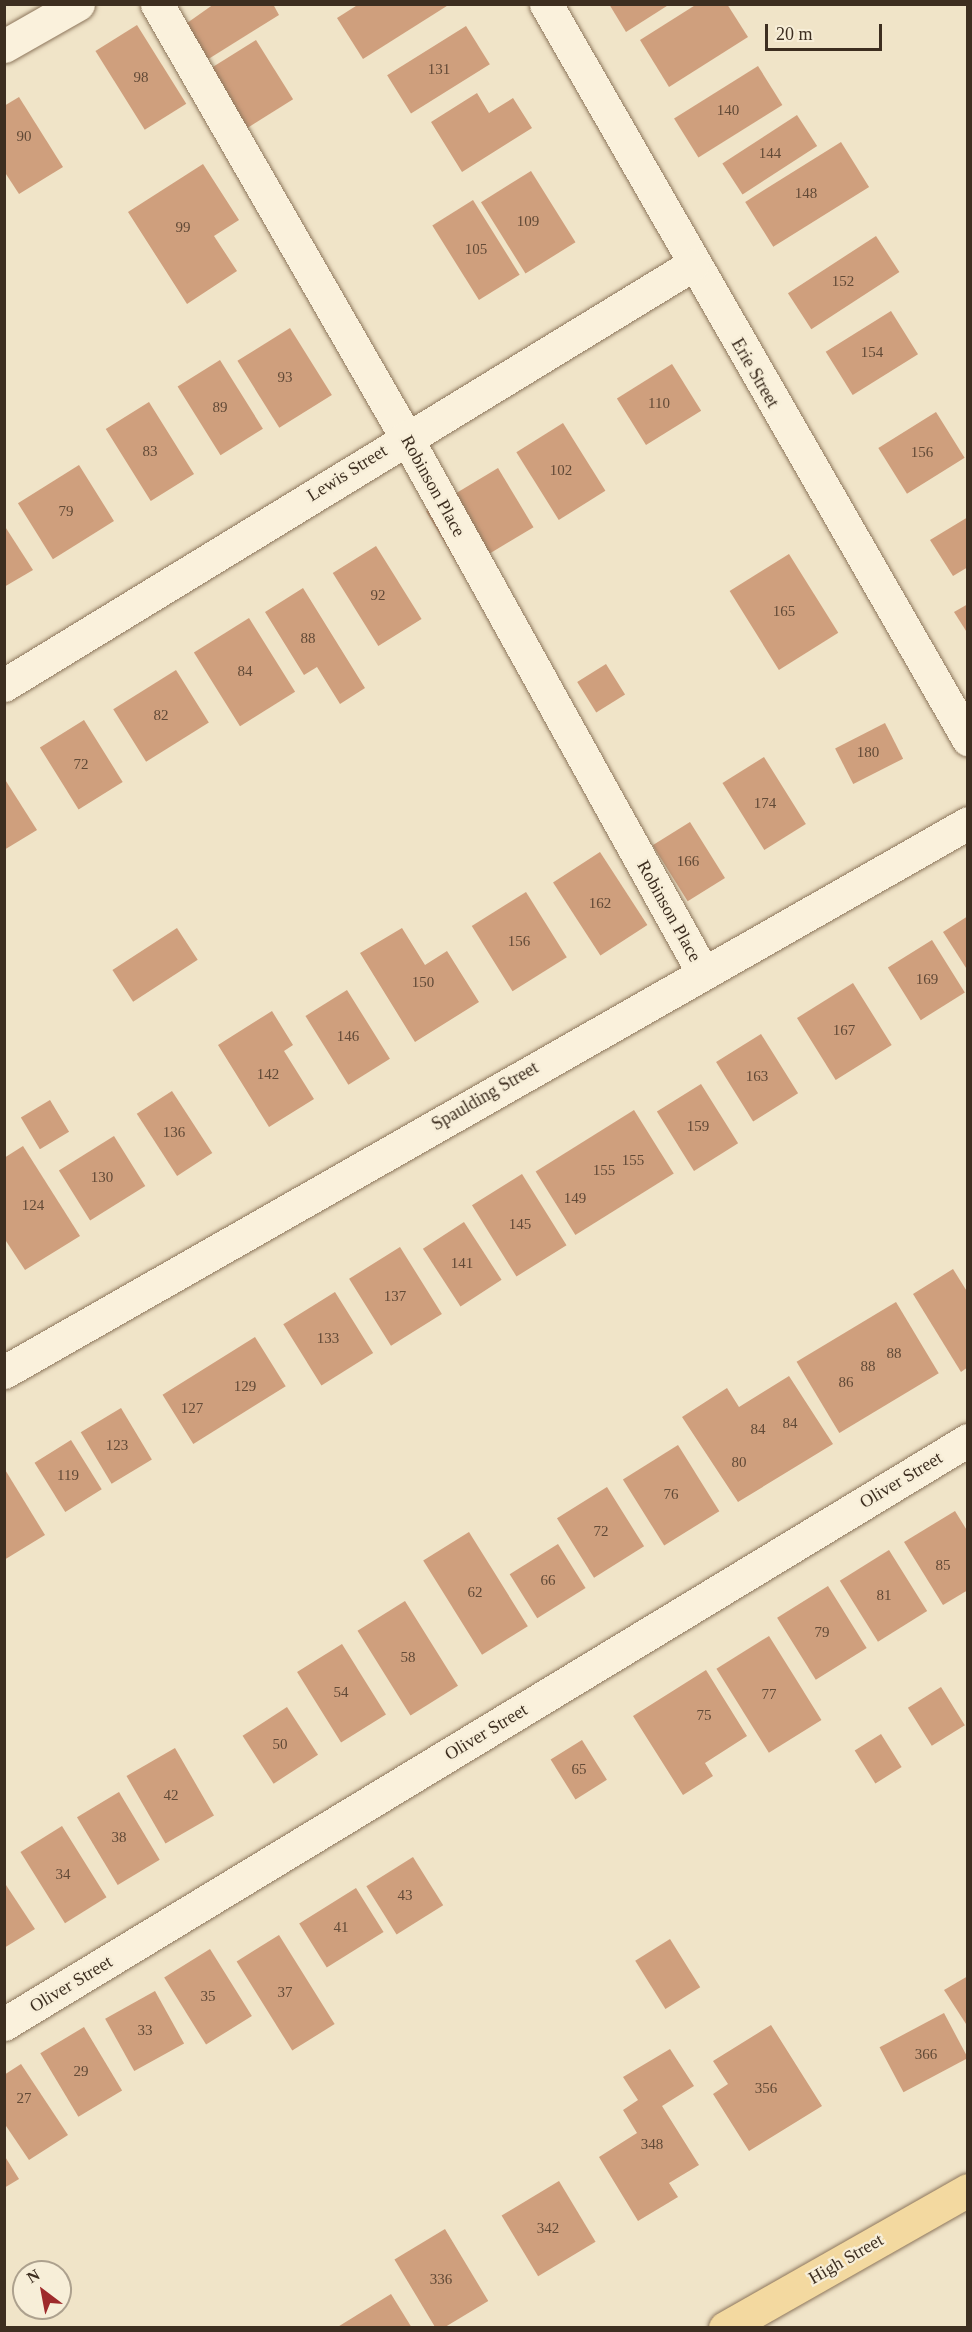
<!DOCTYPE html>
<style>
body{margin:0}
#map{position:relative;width:972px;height:2332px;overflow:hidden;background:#f0e4c8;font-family:"Times New Roman",serif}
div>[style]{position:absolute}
.building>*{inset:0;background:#cf9f7d;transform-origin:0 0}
.roads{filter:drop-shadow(0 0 2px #8d765c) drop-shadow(0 0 2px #8d765c)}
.minor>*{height:33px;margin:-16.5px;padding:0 16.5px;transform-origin:16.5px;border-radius:16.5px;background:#faf1dc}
.major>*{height:33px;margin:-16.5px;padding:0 16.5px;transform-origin:16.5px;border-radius:16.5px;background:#f3d9a0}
span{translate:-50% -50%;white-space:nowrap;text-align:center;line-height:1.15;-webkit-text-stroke:4.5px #f7eed8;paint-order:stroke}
.number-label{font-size:15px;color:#624a37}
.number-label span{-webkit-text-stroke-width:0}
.street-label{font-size:18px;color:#3d2e20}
.frame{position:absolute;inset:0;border:6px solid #3d2e20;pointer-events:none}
.north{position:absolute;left:12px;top:2260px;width:60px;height:60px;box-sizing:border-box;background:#f7eed8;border:2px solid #ada18e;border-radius:50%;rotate:328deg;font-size:16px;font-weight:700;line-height:24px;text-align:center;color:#3d2e20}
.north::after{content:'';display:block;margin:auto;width:21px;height:27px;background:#9e2a2b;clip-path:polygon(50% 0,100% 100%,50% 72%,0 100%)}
.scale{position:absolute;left:765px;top:24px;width:117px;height:27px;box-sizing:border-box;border:3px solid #3d2e20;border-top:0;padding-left:8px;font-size:18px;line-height:21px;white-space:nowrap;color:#3d2e20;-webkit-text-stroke:4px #f7eed8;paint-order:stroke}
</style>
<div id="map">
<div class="building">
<i style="clip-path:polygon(214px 4px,273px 4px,279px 15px,202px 63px,180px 28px)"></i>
<i style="clip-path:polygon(359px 4px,450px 4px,363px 59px,337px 18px)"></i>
<i style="clip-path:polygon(609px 4px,670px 4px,626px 32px)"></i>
<i style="clip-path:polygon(697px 4px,727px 4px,748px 37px,669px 87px,640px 40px)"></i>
<i style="left:137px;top:25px;width:93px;height:49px;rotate:58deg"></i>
<i style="left:466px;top:26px;width:45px;height:93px;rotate:58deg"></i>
<i style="left:256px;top:40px;width:70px;height:59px;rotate:58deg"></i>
<i style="left:758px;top:66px;width:46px;height:99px;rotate:58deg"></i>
<i style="clip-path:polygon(477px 93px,489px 113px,513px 98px,532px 128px,462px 172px,431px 122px)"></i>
<i style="clip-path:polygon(19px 97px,63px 167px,19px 194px,4px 171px,4px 106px)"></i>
<i style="left:797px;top:115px;width:37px;height:89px;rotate:57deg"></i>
<i style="left:841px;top:142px;width:53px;height:113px;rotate:58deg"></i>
<i style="clip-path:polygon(203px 164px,239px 220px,214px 236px,237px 271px,187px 304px,128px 212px)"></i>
<i style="left:531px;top:171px;width:84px;height:59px;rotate:58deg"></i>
<i style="left:473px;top:200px;width:88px;height:48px;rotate:58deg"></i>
<i style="left:876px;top:236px;width:43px;height:105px;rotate:57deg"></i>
<i style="left:891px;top:311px;width:51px;height:77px;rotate:58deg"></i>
<i style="left:290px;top:328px;width:79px;height:62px;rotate:58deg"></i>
<i style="left:220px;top:360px;width:81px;height:50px;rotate:58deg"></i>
<i style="left:672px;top:364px;width:55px;height:65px;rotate:58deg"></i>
<i style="left:149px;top:402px;width:85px;height:51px;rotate:58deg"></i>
<i style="left:936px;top:412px;width:54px;height:68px;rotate:58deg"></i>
<i style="left:563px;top:423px;width:80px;height:55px;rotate:58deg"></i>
<i style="left:79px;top:465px;width:66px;height:72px;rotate:58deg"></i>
<i style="left:498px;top:468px;width:69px;height:84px;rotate:59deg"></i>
<i style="clip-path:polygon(968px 517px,968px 567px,953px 576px,930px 540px)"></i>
<i style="clip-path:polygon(4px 525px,33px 570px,4px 587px)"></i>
<i style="left:376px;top:546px;width:86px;height:51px;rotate:58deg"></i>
<i style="left:789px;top:554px;width:93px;height:70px;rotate:58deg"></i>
<i style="clip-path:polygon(303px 588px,365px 688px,340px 704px,317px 667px,304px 675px,265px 612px)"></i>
<i style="clip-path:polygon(968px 604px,968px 634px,954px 612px)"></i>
<i style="left:249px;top:618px;width:87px;height:65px;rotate:58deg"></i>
<i style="left:606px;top:664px;width:36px;height:34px;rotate:58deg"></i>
<i style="left:176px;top:670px;width:62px;height:74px;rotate:58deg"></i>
<i style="left:84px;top:720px;width:73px;height:52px;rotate:58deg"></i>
<i style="left:885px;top:723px;width:40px;height:56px;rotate:63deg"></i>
<i style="left:764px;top:757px;width:79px;height:49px;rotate:58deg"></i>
<i style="clip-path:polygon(4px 778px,37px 830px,4px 850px)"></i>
<i style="left:690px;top:822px;width:66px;height:44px;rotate:58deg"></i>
<i style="left:600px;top:852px;width:87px;height:56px;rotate:57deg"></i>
<i style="left:526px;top:892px;width:77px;height:64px;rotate:58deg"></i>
<i style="clip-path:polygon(968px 916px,968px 971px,943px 932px)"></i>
<i style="left:177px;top:928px;width:38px;height:77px;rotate:57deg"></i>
<i style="clip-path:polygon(402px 928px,425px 965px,447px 951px,479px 1002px,415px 1042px,360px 953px)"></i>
<i style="left:932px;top:940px;width:62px;height:52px;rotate:58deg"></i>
<i style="left:853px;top:983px;width:73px;height:66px;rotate:58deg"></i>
<i style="left:347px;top:990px;width:81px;height:49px;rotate:58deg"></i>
<i style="clip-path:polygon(272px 1011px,293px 1045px,284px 1051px,314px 1099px,269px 1127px,218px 1045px)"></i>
<i style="left:761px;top:1034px;width:70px;height:53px;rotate:58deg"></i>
<i style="left:701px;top:1084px;width:70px;height:52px;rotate:58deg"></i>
<i style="left:172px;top:1091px;width:74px;height:42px;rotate:57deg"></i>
<i style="left:50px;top:1100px;width:37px;height:34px;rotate:59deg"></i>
<i style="left:634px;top:1110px;width:75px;height:116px;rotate:58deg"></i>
<i style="left:114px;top:1136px;width:59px;height:65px;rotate:58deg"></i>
<i style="clip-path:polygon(23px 1146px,80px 1236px,25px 1270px,4px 1238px,4px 1158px)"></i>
<i style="left:522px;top:1174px;width:84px;height:59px;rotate:58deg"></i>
<i style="left:464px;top:1222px;width:69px;height:49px;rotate:57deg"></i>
<i style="left:400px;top:1247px;width:79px;height:60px;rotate:58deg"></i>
<i style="clip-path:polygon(953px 1269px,968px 1293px,968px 1367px,961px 1372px,913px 1294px)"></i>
<i style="left:335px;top:1292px;width:72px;height:61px;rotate:58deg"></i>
<i style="left:896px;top:1302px;width:83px;height:116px;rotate:59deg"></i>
<i style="left:255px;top:1337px;width:58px;height:109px;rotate:58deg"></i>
<i style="clip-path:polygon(789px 1376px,833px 1444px,738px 1502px,682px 1417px,727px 1388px,739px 1407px)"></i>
<i style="left:121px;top:1408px;width:60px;height:47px;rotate:59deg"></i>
<i style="left:71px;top:1440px;width:58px;height:43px;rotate:58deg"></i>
<i style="left:678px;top:1445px;width:78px;height:65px;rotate:58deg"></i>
<i style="clip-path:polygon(4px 1468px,45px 1535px,4px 1560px)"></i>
<i style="left:607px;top:1487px;width:70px;height:59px;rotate:58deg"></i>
<i style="clip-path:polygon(955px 1511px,968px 1532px,968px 1590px,943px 1605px,904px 1542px)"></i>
<i style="left:469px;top:1532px;width:111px;height:54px;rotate:58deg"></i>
<i style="left:558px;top:1544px;width:52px;height:57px;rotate:58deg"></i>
<i style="left:889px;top:1550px;width:72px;height:58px;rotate:58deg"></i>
<i style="left:828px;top:1586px;width:73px;height:60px;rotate:58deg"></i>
<i style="left:405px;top:1601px;width:100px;height:56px;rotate:58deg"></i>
<i style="left:769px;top:1636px;width:99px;height:62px;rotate:58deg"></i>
<i style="left:342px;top:1644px;width:83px;height:53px;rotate:58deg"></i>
<i style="clip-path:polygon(706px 1670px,747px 1736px,705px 1763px,713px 1776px,683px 1795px,633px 1716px)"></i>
<i style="left:941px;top:1687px;width:45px;height:39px;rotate:58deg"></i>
<i style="left:287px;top:1707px;width:57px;height:53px;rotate:57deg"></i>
<i style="left:881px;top:1734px;width:39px;height:31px;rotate:58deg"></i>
<i style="left:582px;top:1740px;width:47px;height:37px;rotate:58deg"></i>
<i style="left:175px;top:1748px;width:78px;height:56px;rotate:60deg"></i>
<i style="left:119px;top:1792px;width:79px;height:49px;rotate:59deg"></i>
<i style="left:62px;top:1826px;width:84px;height:49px;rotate:58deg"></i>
<i style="left:413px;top:1857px;width:57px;height:55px;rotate:58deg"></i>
<i style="clip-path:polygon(4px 1882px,35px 1929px,4px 1948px)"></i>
<i style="left:356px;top:1888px;width:52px;height:67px;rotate:58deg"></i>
<i style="left:279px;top:1935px;width:105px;height:50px;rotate:58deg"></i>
<i style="left:670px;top:1939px;width:57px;height:41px;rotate:58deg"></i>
<i style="left:210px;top:1949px;width:79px;height:54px;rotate:58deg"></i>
<i style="clip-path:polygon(968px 1976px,968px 2027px,944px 1990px)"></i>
<i style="left:155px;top:1991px;width:60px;height:57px;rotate:61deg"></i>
<i style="left:944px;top:2013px;width:51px;height:73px;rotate:62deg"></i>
<i style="clip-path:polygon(771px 2025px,822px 2106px,749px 2151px,713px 2094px,728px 2084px,713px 2061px)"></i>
<i style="left:84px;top:2027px;width:74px;height:51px;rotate:59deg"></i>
<i style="clip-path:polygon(670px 2049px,694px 2086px,662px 2106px,699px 2165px,669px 2183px,678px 2197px,638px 2221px,599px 2157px,637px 2133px,623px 2110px,638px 2100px,623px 2077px)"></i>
<i style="clip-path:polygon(21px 2064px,68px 2135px,29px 2160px,4px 2123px,4px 2075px)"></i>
<i style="clip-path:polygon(4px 2155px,19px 2179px,4px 2188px)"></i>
<i style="left:559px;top:2181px;width:71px;height:67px;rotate:59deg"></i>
<i style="left:445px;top:2229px;width:84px;height:59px;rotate:59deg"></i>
<i style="clip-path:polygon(391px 2294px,412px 2328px,336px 2328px)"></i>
</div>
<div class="roads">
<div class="minor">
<i style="left:157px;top:4px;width:499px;rotate:60.1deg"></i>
<i style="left:406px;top:437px;width:611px;rotate:61deg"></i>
<i style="left:546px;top:4px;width:848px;rotate:60.14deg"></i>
<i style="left:4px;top:46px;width:85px;rotate:-29.6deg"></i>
<i style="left:4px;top:685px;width:806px;rotate:-31.4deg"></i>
<i style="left:4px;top:1372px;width:1109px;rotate:-29.66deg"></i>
<i style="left:4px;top:2024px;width:1127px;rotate:-31.21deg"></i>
</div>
<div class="major">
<i style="left:725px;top:2328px;width:279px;rotate:-29.6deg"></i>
</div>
</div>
<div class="number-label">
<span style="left:439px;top:70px">131</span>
<span style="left:141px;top:78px">98</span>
<span style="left:728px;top:111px">140</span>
<span style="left:24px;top:137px">90</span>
<span style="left:770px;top:154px">144</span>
<span style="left:806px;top:194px">148</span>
<span style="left:528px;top:222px">109</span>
<span style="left:183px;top:228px">99</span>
<span style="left:476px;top:250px">105</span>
<span style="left:843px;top:282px">152</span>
<span style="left:872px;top:353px">154</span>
<span style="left:285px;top:378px">93</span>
<span style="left:659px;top:404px">110</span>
<span style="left:220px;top:408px">89</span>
<span style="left:150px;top:452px">83</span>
<span style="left:922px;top:453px">156</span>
<span style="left:561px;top:471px">102</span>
<span style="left:66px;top:512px">79</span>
<span style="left:378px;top:596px">92</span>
<span style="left:784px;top:612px">165</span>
<span style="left:308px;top:639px">88</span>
<span style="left:245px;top:672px">84</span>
<span style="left:161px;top:716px">82</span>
<span style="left:868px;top:753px">180</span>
<span style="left:81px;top:765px">72</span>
<span style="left:765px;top:804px">174</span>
<span style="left:688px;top:862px">166</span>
<span style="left:600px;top:904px">162</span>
<span style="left:519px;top:942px">156</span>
<span style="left:927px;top:980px">169</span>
<span style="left:423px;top:983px">150</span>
<span style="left:844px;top:1031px">167</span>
<span style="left:348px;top:1037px">146</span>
<span style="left:268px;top:1075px">142</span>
<span style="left:757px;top:1077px">163</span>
<span style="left:698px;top:1127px">159</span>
<span style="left:174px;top:1133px">136</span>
<span style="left:633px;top:1161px">155</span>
<span style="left:604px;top:1171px">155</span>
<span style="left:102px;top:1178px">130</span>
<span style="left:575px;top:1199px">149</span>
<span style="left:33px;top:1206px">124</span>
<span style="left:520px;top:1225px">145</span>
<span style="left:462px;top:1264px">141</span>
<span style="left:395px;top:1297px">137</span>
<span style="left:328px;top:1339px">133</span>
<span style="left:894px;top:1354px">88</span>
<span style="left:868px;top:1367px">88</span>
<span style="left:846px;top:1383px">86</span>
<span style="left:245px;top:1387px">129</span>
<span style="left:192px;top:1409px">127</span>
<span style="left:790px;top:1424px">84</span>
<span style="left:758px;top:1430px">84</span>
<span style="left:117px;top:1446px">123</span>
<span style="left:739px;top:1463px">80</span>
<span style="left:68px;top:1476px">119</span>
<span style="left:671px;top:1495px">76</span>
<span style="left:601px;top:1532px">72</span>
<span style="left:943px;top:1566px">85</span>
<span style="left:548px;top:1581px">66</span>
<span style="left:475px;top:1593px">62</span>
<span style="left:884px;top:1596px">81</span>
<span style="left:822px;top:1633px">79</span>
<span style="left:408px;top:1658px">58</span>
<span style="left:341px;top:1693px">54</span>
<span style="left:769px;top:1695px">77</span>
<span style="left:704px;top:1716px">75</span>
<span style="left:280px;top:1745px">50</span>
<span style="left:579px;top:1770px">65</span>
<span style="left:171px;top:1796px">42</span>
<span style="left:119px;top:1838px">38</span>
<span style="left:63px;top:1875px">34</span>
<span style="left:405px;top:1896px">43</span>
<span style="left:341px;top:1928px">41</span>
<span style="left:285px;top:1993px">37</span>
<span style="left:208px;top:1997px">35</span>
<span style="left:145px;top:2031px">33</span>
<span style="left:926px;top:2055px">366</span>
<span style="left:81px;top:2072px">29</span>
<span style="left:766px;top:2089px">356</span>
<span style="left:24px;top:2099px">27</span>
<span style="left:652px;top:2145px">348</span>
<span style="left:548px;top:2229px">342</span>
<span style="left:441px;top:2280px">336</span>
</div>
<div class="street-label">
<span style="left:755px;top:373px;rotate:60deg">Erie Street</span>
<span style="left:347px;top:473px;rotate:-32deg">Lewis Street</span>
<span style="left:433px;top:486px;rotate:61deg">Robinson Place</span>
<span style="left:669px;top:911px;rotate:61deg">Robinson Place</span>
<span style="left:485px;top:1096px;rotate:-30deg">Spaulding Street</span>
<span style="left:901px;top:1480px;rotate:-31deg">Oliver Street</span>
<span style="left:486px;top:1732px;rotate:-31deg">Oliver Street</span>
<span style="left:71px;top:1984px;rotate:-31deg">Oliver Street</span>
<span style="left:846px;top:2259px;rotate:-30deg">High Street</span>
</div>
<div class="frame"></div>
<div class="north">N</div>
<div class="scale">20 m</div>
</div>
